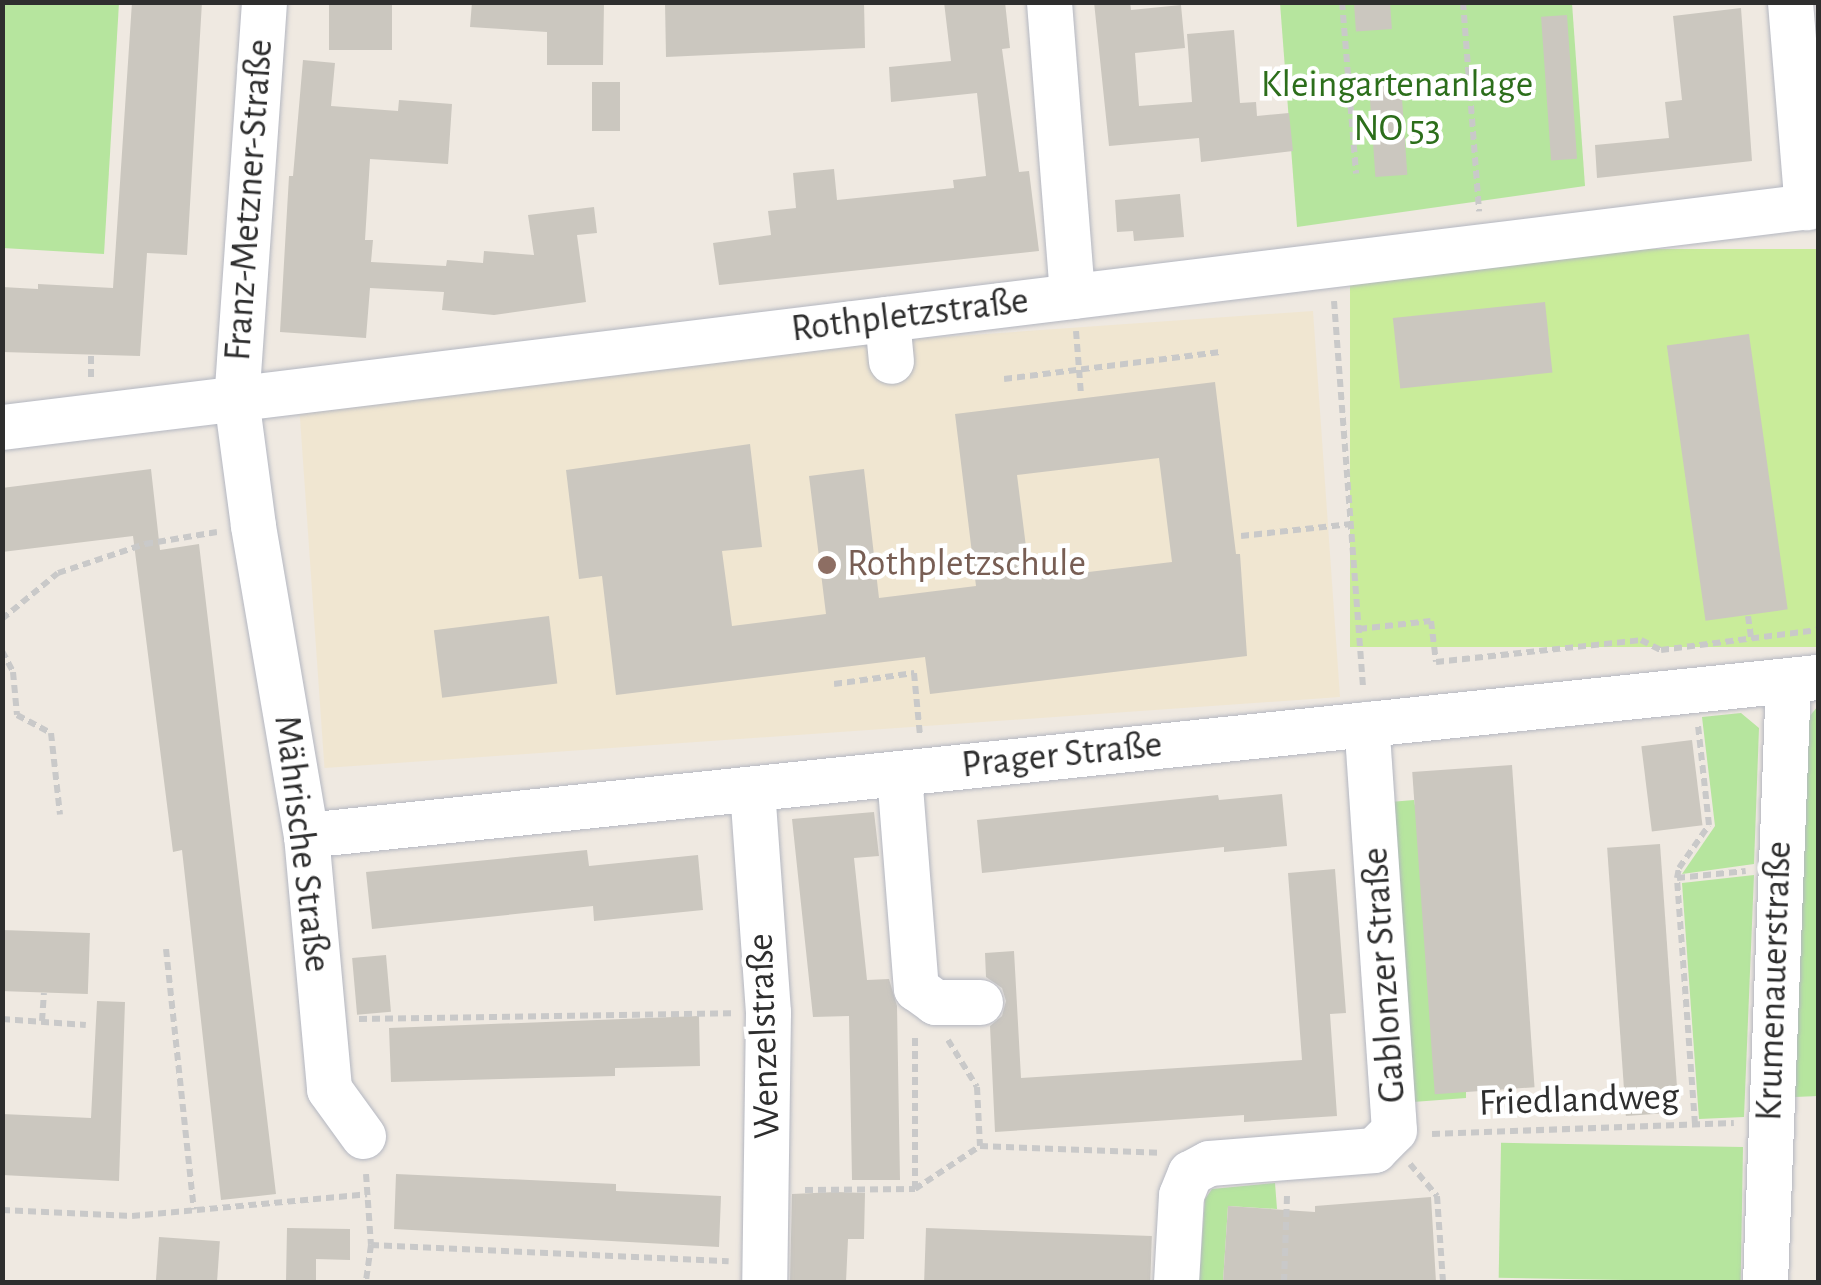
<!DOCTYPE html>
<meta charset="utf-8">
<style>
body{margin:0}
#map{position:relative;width:1821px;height:1285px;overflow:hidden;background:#efe9e1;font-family:"Alegreya Sans",sans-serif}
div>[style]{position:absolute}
.education>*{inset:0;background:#f0e6d1;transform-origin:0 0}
.green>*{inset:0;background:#b6e59e;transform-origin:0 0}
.pitch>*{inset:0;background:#c9ec9a;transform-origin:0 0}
.building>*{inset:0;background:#cbc7bf;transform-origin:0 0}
.path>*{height:6px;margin-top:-3px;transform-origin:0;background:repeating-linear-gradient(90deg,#c9c9c9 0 8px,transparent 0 13px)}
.roads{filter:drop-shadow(0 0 2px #b4b7c1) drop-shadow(0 0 2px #b4b7c1)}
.minor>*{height:45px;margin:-22.5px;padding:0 22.5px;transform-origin:22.5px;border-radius:22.5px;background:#fff}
.dots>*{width:28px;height:28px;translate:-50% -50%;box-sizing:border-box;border:5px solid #fff;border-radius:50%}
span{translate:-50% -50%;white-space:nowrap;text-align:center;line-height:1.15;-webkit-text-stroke:9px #fff;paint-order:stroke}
.park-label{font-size:38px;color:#2c6e1b}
.street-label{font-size:38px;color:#2e2e2e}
.education-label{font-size:38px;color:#785e54}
.left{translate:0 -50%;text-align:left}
.frame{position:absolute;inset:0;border:5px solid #2e2e2e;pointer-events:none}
</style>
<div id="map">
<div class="education">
<i style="left:1313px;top:311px;width:387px;height:1018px;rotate:86deg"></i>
</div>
<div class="green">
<i style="clip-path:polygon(2px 3px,119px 3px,104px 254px,3px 248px)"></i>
<i style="clip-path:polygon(1280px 3px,1572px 3px,1585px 186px,1297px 227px)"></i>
<i style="clip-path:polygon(1818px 706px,1818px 1096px,1795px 1097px,1809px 717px)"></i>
<i style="clip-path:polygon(1741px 713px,1759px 728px,1754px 864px,1682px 874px,1715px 826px,1702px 717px)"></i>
<i style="clip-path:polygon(1414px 800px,1466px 1092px,1466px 1098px,1413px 1102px,1390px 802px)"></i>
<i style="clip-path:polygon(1754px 875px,1744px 1117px,1699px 1119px,1682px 883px)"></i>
<i style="left:1743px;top:1147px;width:135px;height:242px;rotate:91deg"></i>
<i style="clip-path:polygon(1275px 1183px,1277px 1209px,1228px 1206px,1223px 1282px,1199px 1282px,1205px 1199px,1212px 1189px)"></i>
</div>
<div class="pitch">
<i style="left:1818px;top:249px;width:398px;height:468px;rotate:90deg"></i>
</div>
<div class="building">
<i style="clip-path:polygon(132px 2px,202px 2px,187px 255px,147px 253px,140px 356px,2px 352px,2px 287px,38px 289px,38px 284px,113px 288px)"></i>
<i style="left:329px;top:2px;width:63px;height:48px"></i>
<i style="clip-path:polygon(472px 2px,604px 2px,603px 65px,547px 65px,547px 32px,470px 27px)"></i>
<i style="clip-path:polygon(665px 2px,864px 2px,865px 48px,666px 57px)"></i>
<i style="clip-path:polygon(944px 2px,1005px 2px,1010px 48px,1002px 49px,1019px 172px,1029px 171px,1039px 251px,719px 285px,713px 243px,771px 235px,768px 211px,796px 208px,793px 173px,834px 169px,837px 200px,954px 188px,953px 180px,986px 176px,977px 93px,891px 102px,889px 67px,951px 61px)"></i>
<i style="clip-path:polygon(1094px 2px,1130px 2px,1131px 10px,1181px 5px,1185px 48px,1135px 53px,1139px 106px,1192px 102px,1187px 34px,1234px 30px,1240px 103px,1256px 102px,1257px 116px,1289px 113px,1293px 151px,1201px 162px,1199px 138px,1109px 146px)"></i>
<i style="left:1390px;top:2px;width:27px;height:36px;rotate:86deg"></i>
<i style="clip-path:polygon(1741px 8px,1752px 161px,1597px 178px,1595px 145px,1669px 138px,1665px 102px,1682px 100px,1673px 16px)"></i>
<i style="left:1567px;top:15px;width:144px;height:26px;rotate:86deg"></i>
<i style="clip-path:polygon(303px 60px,335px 63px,331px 106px,398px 111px,399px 100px,452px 104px,448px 164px,370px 159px,365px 240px,373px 240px,371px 262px,446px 266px,447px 260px,483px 263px,484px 251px,534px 255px,528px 215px,594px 207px,597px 233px,577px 235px,586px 302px,494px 315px,442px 310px,444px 292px,370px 288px,366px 338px,280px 332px,289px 176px,293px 176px)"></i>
<i style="left:592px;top:82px;width:28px;height:49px"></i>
<i style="left:1401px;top:84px;width:91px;height:32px;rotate:86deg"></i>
<i style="clip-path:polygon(1180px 194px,1184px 237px,1134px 241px,1133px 231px,1117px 232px,1115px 200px)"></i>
<i style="left:1545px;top:302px;width:71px;height:153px;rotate:84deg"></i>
<i style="left:1749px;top:334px;width:278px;height:83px;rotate:82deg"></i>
<i style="clip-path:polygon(evenodd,1215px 382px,1236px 554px,1240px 554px,1247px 656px,930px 694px,925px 657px,616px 695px,602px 576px,579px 579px,566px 470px,750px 444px,762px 547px,722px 551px,732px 626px,826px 614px,809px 476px,864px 469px,879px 598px,976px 586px,955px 414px,1215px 382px,1159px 458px,1172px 562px,1030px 579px,1017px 475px,1159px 458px)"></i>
<i style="clip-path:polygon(151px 469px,160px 550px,199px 544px,276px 1194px,221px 1200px,182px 850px,173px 852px,133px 536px,2px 552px,2px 488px)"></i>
<i style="left:549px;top:616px;width:68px;height:116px;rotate:83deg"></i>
<i style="left:1692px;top:740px;width:86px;height:51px;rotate:83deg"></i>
<i style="left:1512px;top:765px;width:323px;height:100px;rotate:86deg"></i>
<i style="clip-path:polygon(1282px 794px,1287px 846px,1224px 852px,1224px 847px,982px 873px,977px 820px,1218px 795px,1219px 800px)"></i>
<i style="clip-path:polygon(874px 812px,879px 856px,854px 858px,867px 980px,889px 979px,897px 1006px,900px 1180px,852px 1180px,849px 1016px,813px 1017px,792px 819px)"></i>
<i style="left:1660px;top:844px;width:269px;height:53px;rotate:86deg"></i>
<i style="clip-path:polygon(587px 850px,589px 866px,698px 855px,703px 910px,594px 921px,593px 906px,372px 929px,366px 872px)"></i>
<i style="clip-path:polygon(1335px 869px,1346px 1013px,1330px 1014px,1337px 1116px,1244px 1122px,1244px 1115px,995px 1132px,990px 1026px,1002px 1016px,1006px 1001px,1002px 988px,986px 977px,985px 953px,1014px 951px,1021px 1078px,1302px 1060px,1288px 873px)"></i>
<i style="left:2px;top:930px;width:88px;height:61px;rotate:2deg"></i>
<i style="left:386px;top:955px;width:57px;height:34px;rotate:85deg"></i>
<i style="clip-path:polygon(97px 1001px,125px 1002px,119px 1181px,2px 1175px,2px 1114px,91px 1118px)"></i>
<i style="clip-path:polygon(699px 1016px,700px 1066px,615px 1068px,615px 1076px,391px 1082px,389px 1028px)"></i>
<i style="clip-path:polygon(396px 1174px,616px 1184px,616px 1191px,721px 1196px,719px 1247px,394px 1229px)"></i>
<i style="clip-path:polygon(836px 1192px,865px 1193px,864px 1239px,848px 1239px,846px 1282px,790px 1282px,792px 1194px)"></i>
<i style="clip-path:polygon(1431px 1197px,1436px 1282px,1223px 1282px,1228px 1206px,1315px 1212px,1315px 1206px)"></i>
<i style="clip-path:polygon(287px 1228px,350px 1229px,350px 1260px,316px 1259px,316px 1282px,286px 1282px)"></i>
<i style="left:926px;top:1228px;width:226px;height:54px;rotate:2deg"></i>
<i style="left:159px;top:1237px;width:61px;height:45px;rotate:4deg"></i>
</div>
<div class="path">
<i style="left:1342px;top:2px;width:172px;rotate:85.3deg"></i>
<i style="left:1463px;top:2px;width:210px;rotate:85.6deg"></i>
<i style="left:1334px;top:301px;width:387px;rotate:85.7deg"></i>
<i style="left:1076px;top:331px;width:64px;rotate:85.5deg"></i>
<i style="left:91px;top:377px;width:24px;rotate:-90deg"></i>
<i style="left:1004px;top:379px;width:218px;rotate:-7.1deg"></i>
<i style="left:1241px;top:536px;width:111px;rotate:-6.2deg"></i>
<i style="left:1748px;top:616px;width:22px;rotate:82deg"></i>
<i style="left:2px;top:619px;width:72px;rotate:-39.4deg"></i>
<i style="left:58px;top:573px;width:92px;rotate:-18.4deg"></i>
<i style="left:145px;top:544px;width:73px;rotate:-9.5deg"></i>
<i style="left:1359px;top:629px;width:72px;rotate:-6.3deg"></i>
<i style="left:1431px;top:621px;width:41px;rotate:83deg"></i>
<i style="left:1436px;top:662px;width:206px;rotate:-6.1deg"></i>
<i style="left:1641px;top:640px;width:22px;rotate:27deg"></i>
<i style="left:1661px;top:650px;width:158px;rotate:-7.3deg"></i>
<i style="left:2px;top:651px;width:24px;rotate:62deg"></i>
<i style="left:13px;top:672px;width:43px;rotate:84.7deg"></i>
<i style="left:17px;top:715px;width:38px;rotate:28deg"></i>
<i style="left:51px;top:733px;width:82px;rotate:83.7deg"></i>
<i style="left:834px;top:684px;width:81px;rotate:-7.8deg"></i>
<i style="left:914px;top:673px;width:62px;rotate:84.5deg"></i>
<i style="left:1677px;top:878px;width:69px;rotate:-5.8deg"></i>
<i style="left:166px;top:949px;width:262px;rotate:83.9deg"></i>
<i style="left:2px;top:1019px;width:84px;rotate:4.1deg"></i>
<i style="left:359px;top:1019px;width:373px;rotate:-0.9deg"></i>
<i style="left:42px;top:1021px;width:28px;rotate:-86deg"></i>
<i style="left:948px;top:1040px;width:55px;rotate:58.3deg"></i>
<i style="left:977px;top:1087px;width:59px;rotate:87.1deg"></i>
<i style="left:1695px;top:1124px;width:247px;rotate:-94.2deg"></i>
<i style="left:1677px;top:878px;width:10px;rotate:-79deg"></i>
<i style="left:1679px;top:868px;width:52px;rotate:-55.1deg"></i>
<i style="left:1709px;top:825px;width:100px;rotate:-96.3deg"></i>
<i style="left:1432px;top:1134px;width:302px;rotate:-2.1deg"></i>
<i style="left:980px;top:1146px;width:179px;rotate:2.2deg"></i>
<i style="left:1410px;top:1164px;width:42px;rotate:49.8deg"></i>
<i style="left:1437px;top:1196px;width:86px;rotate:86deg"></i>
<i style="left:366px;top:1174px;width:71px;rotate:86deg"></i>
<i style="left:371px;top:1245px;width:37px;rotate:98deg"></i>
<i style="left:915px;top:1189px;width:155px;rotate:-90deg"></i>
<i style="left:805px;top:1190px;width:110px;rotate:-0.5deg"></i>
<i style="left:915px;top:1189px;width:78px;rotate:-33.5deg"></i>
<i style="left:2px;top:1210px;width:130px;rotate:2.6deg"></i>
<i style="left:132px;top:1216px;width:236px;rotate:-5.3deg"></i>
<i style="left:371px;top:1245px;width:358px;rotate:2.6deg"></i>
<i style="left:1284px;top:1282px;width:88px;rotate:-88deg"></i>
</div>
<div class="roads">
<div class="minor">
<i style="left:264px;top:2px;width:397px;rotate:94deg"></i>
<i style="left:236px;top:398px;width:129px;rotate:82.4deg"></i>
<i style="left:253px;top:526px;width:314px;rotate:80.3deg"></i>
<i style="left:306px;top:835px;width:255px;rotate:84.8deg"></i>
<i style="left:329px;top:1089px;width:58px;rotate:54.1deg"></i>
<i style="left:1049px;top:2px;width:295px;rotate:85.5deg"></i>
<i style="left:1790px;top:2px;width:206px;rotate:85.3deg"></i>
<i style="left:887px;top:319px;width:42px;rotate:84.6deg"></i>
<i style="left:2px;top:427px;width:1830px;rotate:-6.97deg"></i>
<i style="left:899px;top:774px;width:215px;rotate:85.5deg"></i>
<i style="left:916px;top:988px;width:24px;rotate:36deg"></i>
<i style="left:935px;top:1002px;width:45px"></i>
<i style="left:752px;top:789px;width:224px;rotate:85.9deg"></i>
<i style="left:768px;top:1012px;width:270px;rotate:90.8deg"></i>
<i style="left:306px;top:835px;width:1520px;rotate:-5.97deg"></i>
<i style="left:1176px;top:1282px;width:87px;rotate:-86.7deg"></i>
<i style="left:1181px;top:1195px;width:24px;rotate:-68deg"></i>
<i style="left:1190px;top:1173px;width:21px;rotate:-28deg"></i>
<i style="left:1209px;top:1163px;width:166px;rotate:-4.5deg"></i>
<i style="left:1374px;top:1150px;width:28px;rotate:-45deg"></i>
<i style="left:1394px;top:1130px;width:407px;rotate:-93.9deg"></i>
<i style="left:1765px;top:1282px;width:602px;rotate:-87.81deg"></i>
</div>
</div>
<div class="dots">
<i style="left:827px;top:565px;background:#8d6e63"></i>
</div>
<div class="park-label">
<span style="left:1397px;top:108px">Kleingartenanlage<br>NO 53</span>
</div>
<div class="street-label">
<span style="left:250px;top:200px;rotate:-86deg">Franz-Metzner-Straße</span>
<span style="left:910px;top:316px;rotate:-7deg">Rothpletzstraße</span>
<span style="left:1062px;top:756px;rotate:-6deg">Prager Straße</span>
<span style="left:301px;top:844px;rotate:83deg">Mährische Straße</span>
<span style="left:1385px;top:975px;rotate:-94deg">Gablonzer Straße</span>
<span style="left:1775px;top:981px;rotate:-88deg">Krumenauerstraße</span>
<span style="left:765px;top:1036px;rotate:-92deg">Wenzelstraße</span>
<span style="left:1579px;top:1101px;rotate:-2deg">Friedlandweg</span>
</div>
<div class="education-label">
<span class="left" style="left:847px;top:565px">Rothpletzschule</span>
</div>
<div class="frame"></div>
</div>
